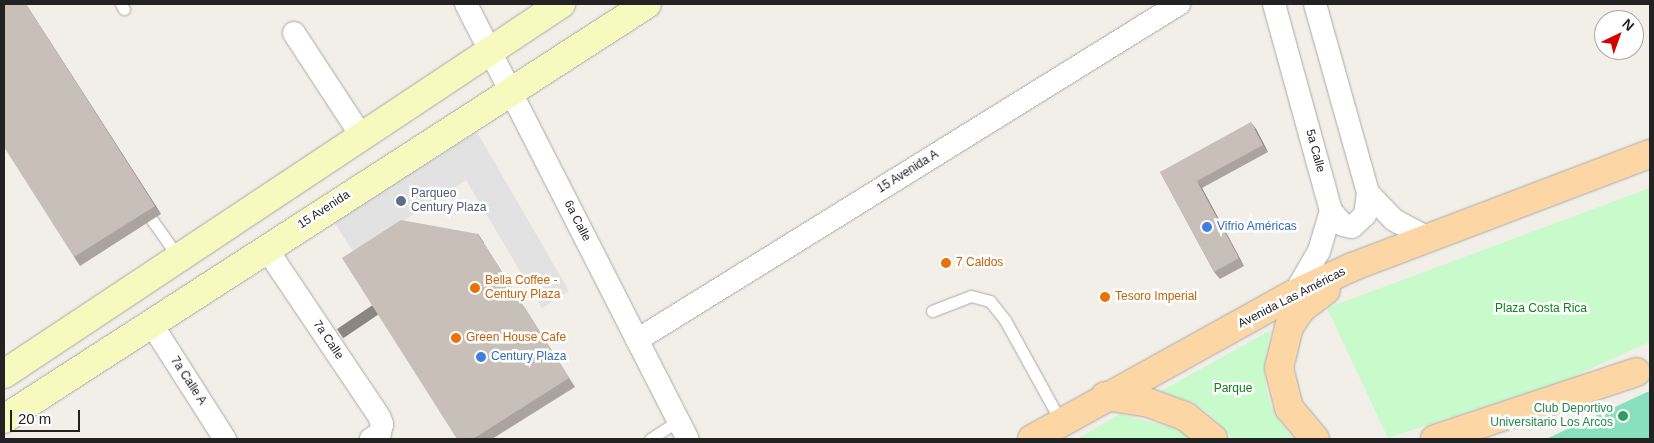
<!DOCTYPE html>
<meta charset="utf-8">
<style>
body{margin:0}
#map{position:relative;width:1654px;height:443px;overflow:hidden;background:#f2efe9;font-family:Helvetica,sans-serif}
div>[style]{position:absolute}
.park>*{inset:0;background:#c8facc}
.pitch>*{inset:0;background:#88e0be}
.parking>*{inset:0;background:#e2e2e2}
.roads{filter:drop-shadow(0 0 1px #a9a9a9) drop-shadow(0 0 1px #a9a9a9)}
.lane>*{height:11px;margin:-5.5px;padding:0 5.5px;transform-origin:5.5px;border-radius:5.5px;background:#fff}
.street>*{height:22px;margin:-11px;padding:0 11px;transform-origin:11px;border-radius:11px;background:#fff}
.secondary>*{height:28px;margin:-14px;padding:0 14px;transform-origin:14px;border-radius:14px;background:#f7fabf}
.primary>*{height:28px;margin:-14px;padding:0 14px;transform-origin:14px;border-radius:14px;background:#fcd6a4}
.wall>*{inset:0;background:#aba49e}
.shaded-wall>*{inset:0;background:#8b8681;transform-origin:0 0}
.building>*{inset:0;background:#c7bfb8}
.dots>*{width:14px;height:14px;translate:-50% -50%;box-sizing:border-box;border:2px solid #fff;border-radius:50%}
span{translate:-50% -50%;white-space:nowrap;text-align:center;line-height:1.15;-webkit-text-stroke:5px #fff;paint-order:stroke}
.street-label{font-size:12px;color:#222}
.service-label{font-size:12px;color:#4e5e75}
.left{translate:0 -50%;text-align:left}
.shop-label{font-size:12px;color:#366cbe}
.food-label{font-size:12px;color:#c56008}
.park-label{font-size:12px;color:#0c8416}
.leisure-label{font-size:12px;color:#27864d}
.right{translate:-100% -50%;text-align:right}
.frame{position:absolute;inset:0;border:5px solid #222;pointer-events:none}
.north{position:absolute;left:1594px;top:10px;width:50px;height:50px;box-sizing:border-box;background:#fff;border:1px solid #a7a7a7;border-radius:50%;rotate:42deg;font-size:14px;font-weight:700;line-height:20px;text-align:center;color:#222}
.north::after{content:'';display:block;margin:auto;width:18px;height:22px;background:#d40000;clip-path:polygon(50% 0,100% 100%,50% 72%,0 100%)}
.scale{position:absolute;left:10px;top:410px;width:70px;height:22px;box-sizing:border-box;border:2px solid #222;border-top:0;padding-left:6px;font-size:15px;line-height:18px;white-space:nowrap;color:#222;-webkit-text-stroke:4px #fff;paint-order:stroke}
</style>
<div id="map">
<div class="park">
<i style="clip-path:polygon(1650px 188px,1650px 342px,1568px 379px,1388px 438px,1327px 308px)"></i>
<i style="clip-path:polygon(1271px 330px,1264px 368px,1267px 392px,1275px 415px,1293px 439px,1233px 439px,1210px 414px,1192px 402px,1161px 391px)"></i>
<i style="clip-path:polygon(1120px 414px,1178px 429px,1192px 439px,1077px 439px)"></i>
</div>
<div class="pitch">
<i style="clip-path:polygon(1650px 391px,1650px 439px,1546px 439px,1645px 393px)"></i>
</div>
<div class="parking">
<i style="clip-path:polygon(477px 132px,569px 291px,542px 308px,466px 180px,354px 253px,334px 222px)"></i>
</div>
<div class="roads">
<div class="lane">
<i style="left:121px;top:4px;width:6px;rotate:59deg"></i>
<i style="left:152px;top:220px;width:47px;rotate:54.6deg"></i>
<i style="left:932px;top:311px;width:42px;rotate:-21deg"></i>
<i style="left:971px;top:296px;width:20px;rotate:15deg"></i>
<i style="left:990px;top:301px;width:24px;rotate:52deg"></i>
<i style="left:1005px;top:320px;width:116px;rotate:61.2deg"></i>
<i style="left:650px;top:439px;width:33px;rotate:-33deg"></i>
</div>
<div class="street">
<i style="left:466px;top:4px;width:488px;rotate:63deg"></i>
<i style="left:1274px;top:4px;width:215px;rotate:74.6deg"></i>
<i style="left:1331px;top:211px;width:42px;rotate:106.7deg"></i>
<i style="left:1319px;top:251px;width:50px;rotate:120.2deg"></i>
<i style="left:1315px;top:4px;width:196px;rotate:74.3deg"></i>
<i style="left:1368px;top:193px;width:37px;rotate:46deg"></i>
<i style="left:1394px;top:220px;width:41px;rotate:27.8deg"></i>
<i style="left:294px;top:33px;width:124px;rotate:56.8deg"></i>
<i style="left:1331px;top:211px;width:18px;rotate:49deg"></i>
<i style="left:1343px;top:225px;width:9px;rotate:13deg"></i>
<i style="left:1352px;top:227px;width:18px;rotate:-43deg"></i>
<i style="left:1365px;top:215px;width:22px;rotate:-82deg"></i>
<i style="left:266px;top:248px;width:202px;rotate:56.1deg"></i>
<i style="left:379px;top:416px;width:9px;rotate:69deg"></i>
<i style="left:382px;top:424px;width:9px;rotate:103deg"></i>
<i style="left:380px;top:433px;width:11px;rotate:146deg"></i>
<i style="left:151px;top:323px;width:138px;rotate:57.5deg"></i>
<i style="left:637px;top:340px;width:638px;rotate:-31.8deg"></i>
</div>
<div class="secondary">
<i style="left:4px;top:374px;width:669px;rotate:-33.6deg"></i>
<i style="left:4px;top:419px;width:765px;rotate:-32.84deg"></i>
</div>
<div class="primary">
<i style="left:1105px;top:396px;width:45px;rotate:9deg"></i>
<i style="left:1149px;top:403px;width:38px;rotate:20deg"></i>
<i style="left:1185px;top:416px;width:36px;rotate:39deg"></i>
<i style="left:1032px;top:439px;width:299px;rotate:-29deg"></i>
<i style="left:1294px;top:294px;width:64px;rotate:-25deg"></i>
<i style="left:1352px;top:267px;width:319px;rotate:-20.8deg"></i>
<i style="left:1315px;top:439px;width:40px;rotate:-130deg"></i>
<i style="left:1289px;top:408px;width:41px;rotate:-104deg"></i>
<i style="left:1279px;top:368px;width:42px;rotate:-76.3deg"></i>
<i style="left:1289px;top:327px;width:22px;rotate:-56deg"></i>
<i style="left:1301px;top:309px;width:31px;rotate:-37deg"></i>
<i style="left:1435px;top:439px;width:212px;rotate:-18.4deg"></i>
</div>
</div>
<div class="wall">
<i style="clip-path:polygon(4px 4px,26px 4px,161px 214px,80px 266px,74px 257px)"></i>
<i style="clip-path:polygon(1256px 129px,1268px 152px,1202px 188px,1244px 266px,1220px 279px,1214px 272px,1160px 172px)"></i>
<i style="clip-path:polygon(478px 234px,575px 387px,492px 439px,457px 439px)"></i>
</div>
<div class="shaded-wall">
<i style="clip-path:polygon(26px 4px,161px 214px,155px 206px)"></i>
<i style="clip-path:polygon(1251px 122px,1256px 129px,1268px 152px,1263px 145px)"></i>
<i style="clip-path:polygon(1197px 181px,1202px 188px,1244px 266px,1239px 258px)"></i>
<i style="left:478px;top:234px;width:11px;height:170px;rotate:56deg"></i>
</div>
<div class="building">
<i style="clip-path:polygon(4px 4px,26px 4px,155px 206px,74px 257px,4px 147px)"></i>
<i style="clip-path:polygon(1251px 122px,1263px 145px,1197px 181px,1239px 258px,1214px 272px,1160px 172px)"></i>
<i style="clip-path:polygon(401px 220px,478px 234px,569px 378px,473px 439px,457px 439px,342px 258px)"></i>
</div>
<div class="dots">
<i style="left:401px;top:201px;background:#5c6f8a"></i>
<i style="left:1207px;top:227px;background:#3f7fe0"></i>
<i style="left:946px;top:263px;background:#e8710a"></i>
<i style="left:475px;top:288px;background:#e8710a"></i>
<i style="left:1105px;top:297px;background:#e8710a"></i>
<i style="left:456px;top:338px;background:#e8710a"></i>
<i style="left:481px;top:357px;background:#3f7fe0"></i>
<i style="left:1623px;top:416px;background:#2e9e5b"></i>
</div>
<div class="street-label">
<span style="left:1315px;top:151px;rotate:75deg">5a Calle</span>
<span style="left:908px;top:172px;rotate:-32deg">15 Avenida A</span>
<span style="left:324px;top:210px;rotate:-33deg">15 Avenida</span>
<span style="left:577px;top:221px;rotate:63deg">6a Calle</span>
<span style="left:1292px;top:298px;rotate:-27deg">Avenida Las Américas</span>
<span style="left:328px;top:340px;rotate:56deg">7a Calle</span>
<span style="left:188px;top:381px;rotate:57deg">7a Calle A</span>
</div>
<div class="service-label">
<span class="left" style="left:411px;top:201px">Parqueo<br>Century Plaza</span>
</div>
<div class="shop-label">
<span class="left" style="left:1217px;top:227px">Vifrio Américas</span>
<span class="left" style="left:491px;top:357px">Century Plaza</span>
</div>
<div class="food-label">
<span class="left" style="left:956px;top:263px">7 Caldos</span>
<span class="left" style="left:485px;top:288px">Bella Coffee -<br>Century Plaza</span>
<span class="left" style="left:1115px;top:297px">Tesoro Imperial</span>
<span class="left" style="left:466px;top:338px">Green House Cafe</span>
</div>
<div class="park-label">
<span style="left:1541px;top:309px">Plaza Costa Rica</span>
<span style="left:1233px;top:389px">Parque</span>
</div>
<div class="leisure-label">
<span class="right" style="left:1613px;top:416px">Club Deportivo<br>Universitario Los Arcos</span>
</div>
<div class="frame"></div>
<div class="north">N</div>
<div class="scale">20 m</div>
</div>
